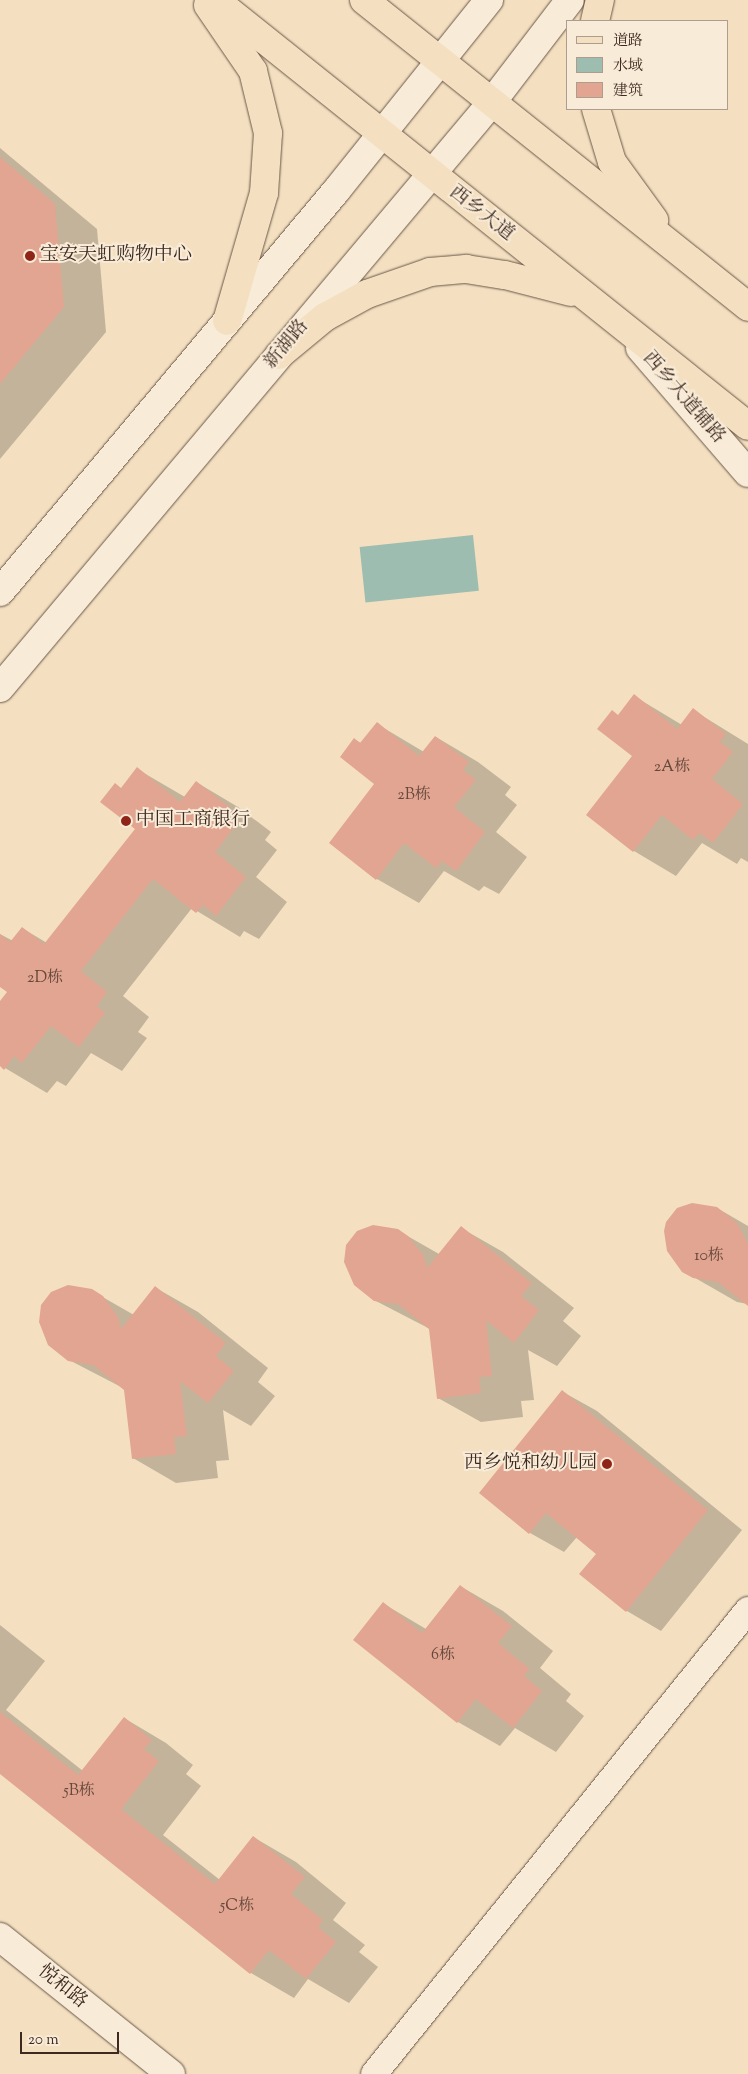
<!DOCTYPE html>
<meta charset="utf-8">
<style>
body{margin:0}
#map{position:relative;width:748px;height:2074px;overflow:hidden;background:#f4e0c1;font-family:"Sorts Mill Goudy","Noto Serif SC",serif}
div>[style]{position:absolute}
.water>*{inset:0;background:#9cbdb0;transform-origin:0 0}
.shadow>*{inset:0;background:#0003}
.building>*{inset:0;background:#e1a591}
.roads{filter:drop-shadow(0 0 1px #6b5748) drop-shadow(0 0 1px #6b5748)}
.minor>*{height:26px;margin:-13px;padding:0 13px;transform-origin:13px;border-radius:13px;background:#f8ebd7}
.tertiary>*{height:28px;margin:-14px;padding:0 14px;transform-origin:14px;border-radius:14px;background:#f8ebd7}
.secondary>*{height:28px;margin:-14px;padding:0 14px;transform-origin:14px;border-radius:14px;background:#f8ebd7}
.primary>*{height:28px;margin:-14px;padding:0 14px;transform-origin:14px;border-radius:14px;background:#f4e0c1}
.dots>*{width:14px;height:14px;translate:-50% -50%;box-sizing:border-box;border:2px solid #f8ebd7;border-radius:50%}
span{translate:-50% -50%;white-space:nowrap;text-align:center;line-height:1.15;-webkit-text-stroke:4px #f8ebd7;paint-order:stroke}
.number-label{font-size:16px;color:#66483c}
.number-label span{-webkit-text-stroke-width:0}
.street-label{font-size:19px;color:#3d2920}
.poi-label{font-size:19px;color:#3d2920}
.left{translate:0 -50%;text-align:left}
.right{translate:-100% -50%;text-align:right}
.legend{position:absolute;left:566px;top:20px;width:162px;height:90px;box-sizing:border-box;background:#f8ebd7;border:1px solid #ad9d8e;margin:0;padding:6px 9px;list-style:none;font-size:15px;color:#3d2920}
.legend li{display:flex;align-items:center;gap:10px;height:25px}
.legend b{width:25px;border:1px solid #ad9d8e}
.scale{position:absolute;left:20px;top:2032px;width:99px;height:22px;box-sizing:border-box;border:2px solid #3d2920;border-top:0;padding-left:6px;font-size:15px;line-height:18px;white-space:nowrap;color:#3d2920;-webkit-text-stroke:4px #f8ebd7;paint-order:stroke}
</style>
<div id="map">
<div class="water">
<i style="left:473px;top:535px;width:56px;height:114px;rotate:84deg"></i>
</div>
<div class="shadow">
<i style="clip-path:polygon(0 148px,97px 229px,106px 332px,0 459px)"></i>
<i style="clip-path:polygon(634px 696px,682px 725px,693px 710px,748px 744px,748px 862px,741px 858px,737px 864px,702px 843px,676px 876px,634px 851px,588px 815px,633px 756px,619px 716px)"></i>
<i style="clip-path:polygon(377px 724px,424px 752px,436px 737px,478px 762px,511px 787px,505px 795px,517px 805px,496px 832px,527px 857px,499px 894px,484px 886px,479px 891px,444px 871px,419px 903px,377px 879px,376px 784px,355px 740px,361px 743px)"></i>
<i style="clip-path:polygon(137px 769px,185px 797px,196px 782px,238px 807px,271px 832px,265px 840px,277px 850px,256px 877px,287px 902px,259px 939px,244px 931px,240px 937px,192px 908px,123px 996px,149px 1017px,138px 1032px,147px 1038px,122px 1071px,91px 1053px,66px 1086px,57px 1081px,47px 1093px,0 1065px,0 1004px,9px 992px,0 985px,0 934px,13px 941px,22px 928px,47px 943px,136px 829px,122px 789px)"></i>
<i style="clip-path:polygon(692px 1204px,717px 1208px,748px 1226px,748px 1304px,737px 1302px,683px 1271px)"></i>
<i style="clip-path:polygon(461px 1228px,503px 1252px,574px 1308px,563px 1321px,581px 1336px,557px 1366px,528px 1350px,534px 1400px,521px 1401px,523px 1417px,481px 1422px,438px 1398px,430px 1329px,374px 1300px,397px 1230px,439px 1254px)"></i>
<i style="clip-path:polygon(156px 1288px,198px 1312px,268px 1368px,258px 1382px,275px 1396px,251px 1426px,223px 1410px,229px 1460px,216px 1461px,218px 1478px,176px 1483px,133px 1458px,125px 1389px,69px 1360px,92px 1291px,134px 1315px)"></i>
<i style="clip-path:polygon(563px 1392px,597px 1411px,742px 1530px,661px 1631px,627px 1611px,597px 1553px,577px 1537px,564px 1552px,530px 1533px)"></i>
<i style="clip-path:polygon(460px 1586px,503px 1611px,553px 1651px,540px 1668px,571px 1694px,566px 1701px,584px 1716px,556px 1752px,515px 1728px,500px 1746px,458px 1722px,384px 1604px,426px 1629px)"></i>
<i style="clip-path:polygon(0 1625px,45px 1661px,6px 1710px,83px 1771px,124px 1718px,166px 1743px,193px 1765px,186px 1774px,201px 1786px,163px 1835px,220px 1880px,253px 1837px,296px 1862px,346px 1903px,333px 1920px,365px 1945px,359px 1952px,378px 1967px,349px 2003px,308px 1979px,294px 1998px,251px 1973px,0 1772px)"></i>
</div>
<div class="building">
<i style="clip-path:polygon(0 157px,55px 204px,64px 307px,0 384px)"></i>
<i style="clip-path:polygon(634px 694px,677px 729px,693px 708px,726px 734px,720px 742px,733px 752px,712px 779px,743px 804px,713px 843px,700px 833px,693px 840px,662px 815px,633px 852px,586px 815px,632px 756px,597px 729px,612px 710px,618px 715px)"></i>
<i style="clip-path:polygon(377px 722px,419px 756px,435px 736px,469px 762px,463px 770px,476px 780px,454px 807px,485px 832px,456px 871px,442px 861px,436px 868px,404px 843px,376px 880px,329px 843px,374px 784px,340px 757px,354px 738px,360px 743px)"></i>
<i style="clip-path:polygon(137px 767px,180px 802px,196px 781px,229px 807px,223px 815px,236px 825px,215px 852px,246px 877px,216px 916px,203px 905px,196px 913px,153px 879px,81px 971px,107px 992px,97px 1006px,105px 1013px,79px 1047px,51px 1026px,22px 1063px,14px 1056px,4px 1070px,0 1066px,0 1001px,7px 992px,0 987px,0 934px,10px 942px,22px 927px,44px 944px,135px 829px,100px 802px,115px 783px,121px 788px)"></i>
<i style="clip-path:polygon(692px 1203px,717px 1207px,737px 1223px,748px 1244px,748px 1306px,718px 1282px,693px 1278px,682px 1272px,667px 1251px,664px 1231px,666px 1222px,677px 1208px)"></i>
<i style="clip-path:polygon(373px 1225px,398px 1229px,408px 1236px,424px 1256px,427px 1268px,461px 1226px,532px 1283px,521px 1296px,539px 1310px,514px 1343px,486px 1320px,492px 1376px,479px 1377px,481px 1393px,437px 1399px,429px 1329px,398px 1304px,374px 1301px,354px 1285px,344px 1262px,346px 1245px,357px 1231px)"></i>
<i style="clip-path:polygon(68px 1285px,92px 1289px,103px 1296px,118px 1317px,121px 1329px,155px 1286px,226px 1343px,216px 1356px,234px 1371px,208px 1403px,180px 1381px,187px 1436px,174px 1437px,176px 1454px,132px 1459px,124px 1390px,93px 1365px,68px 1361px,48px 1345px,39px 1322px,41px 1305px,51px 1292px)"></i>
<i style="clip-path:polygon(562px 1390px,708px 1510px,626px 1612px,579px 1574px,596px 1554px,546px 1513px,529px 1534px,479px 1493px)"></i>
<i style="clip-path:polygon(460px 1585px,512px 1626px,498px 1643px,530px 1669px,524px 1676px,542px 1691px,513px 1728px,476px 1699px,457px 1723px,353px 1640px,383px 1602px,422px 1633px)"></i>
<i style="clip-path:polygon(0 1712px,78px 1775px,124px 1717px,152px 1740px,144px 1749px,159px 1761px,121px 1809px,215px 1884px,253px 1836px,305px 1877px,291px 1894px,323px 1920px,318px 1927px,336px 1942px,306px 1979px,269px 1950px,250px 1974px,0 1774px)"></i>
</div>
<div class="roads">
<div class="minor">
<i style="left:374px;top:2074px;width:596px;rotate:-51.13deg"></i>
</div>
<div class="tertiary">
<i style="left:640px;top:348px;width:165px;rotate:49.2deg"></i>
<i style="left:0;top:1937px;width:219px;rotate:38.7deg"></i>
</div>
<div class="secondary">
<i style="left:0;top:592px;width:523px;rotate:-50.04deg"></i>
<i style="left:336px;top:191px;width:245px;rotate:-51.3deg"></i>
<i style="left:0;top:688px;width:765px;rotate:-49.98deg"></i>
<i style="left:492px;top:102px;width:128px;rotate:-52.6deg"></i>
</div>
<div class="primary">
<i style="left:215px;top:0;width:682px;rotate:38.63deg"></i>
<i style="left:364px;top:0;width:492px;rotate:38.6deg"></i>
<i style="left:208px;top:5px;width:80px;rotate:55.7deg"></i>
<i style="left:253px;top:71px;width:64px;rotate:76.4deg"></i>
<i style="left:268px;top:133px;width:60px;rotate:93.8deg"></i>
<i style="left:264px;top:193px;width:133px;rotate:106.1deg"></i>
<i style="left:595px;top:21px;width:22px;rotate:-77deg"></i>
<i style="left:596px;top:109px;width:55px;rotate:73.2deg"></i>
<i style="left:612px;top:162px;width:72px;rotate:54.1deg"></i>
<i style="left:279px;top:355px;width:60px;rotate:-39.6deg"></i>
<i style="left:325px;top:317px;width:48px;rotate:-28.7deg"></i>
<i style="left:367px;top:294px;width:67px;rotate:-19.2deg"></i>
<i style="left:430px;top:272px;width:36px;rotate:-5deg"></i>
<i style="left:466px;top:269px;width:39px;rotate:9deg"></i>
<i style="left:505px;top:275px;width:68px;rotate:14.4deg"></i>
</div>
</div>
<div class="dots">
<i style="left:30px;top:256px;background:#8f2418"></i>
<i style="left:126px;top:821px;background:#8f2418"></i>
<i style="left:607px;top:1464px;background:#8f2418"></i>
</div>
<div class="number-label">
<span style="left:672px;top:768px">2A栋</span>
<span style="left:414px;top:796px">2B栋</span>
<span style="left:45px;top:979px">2D栋</span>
<span style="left:709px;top:1257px">10栋</span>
<span style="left:443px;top:1656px">6栋</span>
<span style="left:79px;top:1792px">5B栋</span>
<span style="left:237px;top:1907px">5C栋</span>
</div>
<div class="street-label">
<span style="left:481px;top:214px;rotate:38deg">西乡大道</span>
<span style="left:287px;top:345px;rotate:-50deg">新湖路</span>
<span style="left:683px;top:398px;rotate:49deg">西乡大道辅路</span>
<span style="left:62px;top:1987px;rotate:39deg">悦和路</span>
</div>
<div class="poi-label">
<span class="left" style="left:40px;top:256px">宝安天虹购物中心</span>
<span class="left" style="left:136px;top:821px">中国工商银行</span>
<span class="right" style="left:597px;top:1464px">西乡悦和幼儿园</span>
</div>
<ul class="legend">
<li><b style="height:6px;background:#f4e0c1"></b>道路</li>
<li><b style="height:14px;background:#9cbdb0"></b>水域</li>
<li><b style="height:14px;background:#e1a591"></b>建筑</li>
</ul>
<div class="scale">20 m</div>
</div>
